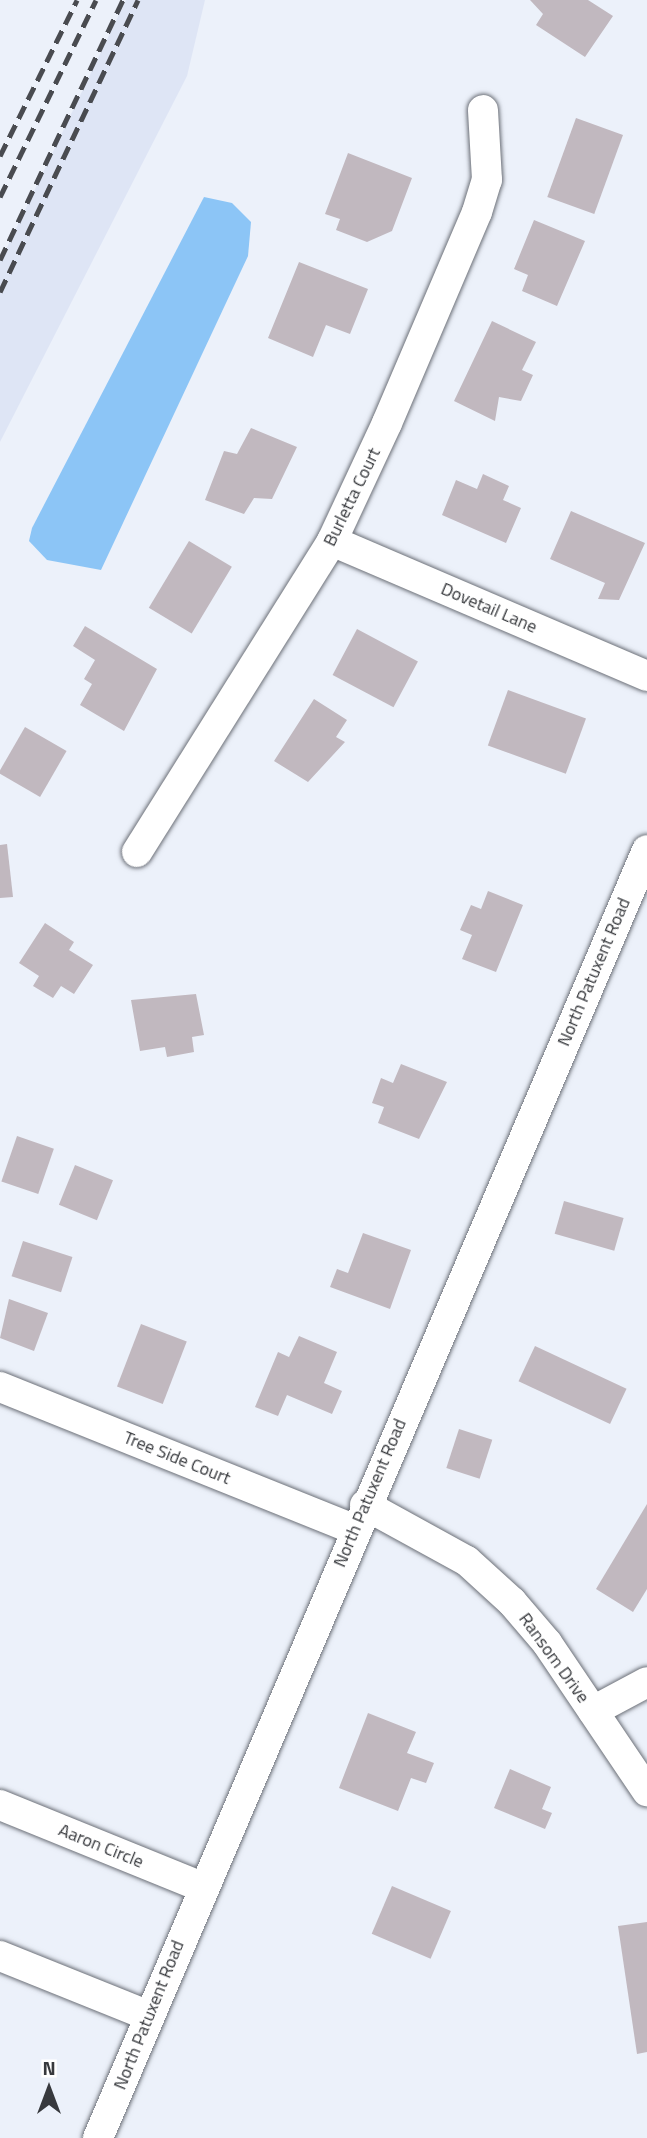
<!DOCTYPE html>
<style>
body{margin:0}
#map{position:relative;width:647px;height:2138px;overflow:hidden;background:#ecf1fa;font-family:"Titillium Web",sans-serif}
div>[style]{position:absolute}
.built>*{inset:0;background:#dee5f5}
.water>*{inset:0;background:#8cc5f6}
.building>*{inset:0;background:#c1b8bf;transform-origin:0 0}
.roads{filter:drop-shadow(0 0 2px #6c7078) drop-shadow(0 0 2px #6c7078)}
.street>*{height:30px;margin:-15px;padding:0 15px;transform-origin:15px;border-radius:15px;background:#fff}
.rail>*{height:5px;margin-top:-2.5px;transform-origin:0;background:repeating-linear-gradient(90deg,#494b50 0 14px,transparent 0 21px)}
span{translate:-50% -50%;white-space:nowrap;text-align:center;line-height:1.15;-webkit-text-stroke:7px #fff;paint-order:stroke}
.street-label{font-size:18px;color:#37393d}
.north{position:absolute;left:14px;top:2054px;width:70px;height:70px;-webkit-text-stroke:5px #fff;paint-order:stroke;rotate:0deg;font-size:19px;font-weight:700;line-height:28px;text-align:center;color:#37393d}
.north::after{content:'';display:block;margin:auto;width:24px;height:32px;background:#37393d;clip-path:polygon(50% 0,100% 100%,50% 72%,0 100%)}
</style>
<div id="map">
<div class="built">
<i style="clip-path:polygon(126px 0,205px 0,187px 76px,0 442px,0 262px)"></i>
</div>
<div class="water">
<i style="clip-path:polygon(204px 197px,232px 203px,251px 222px,248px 256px,101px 570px,47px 560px,29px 541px,32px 528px)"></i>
</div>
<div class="building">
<i style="clip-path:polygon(530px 0,588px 0,613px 16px,585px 57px,536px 25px,543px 14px)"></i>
<i style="left:576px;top:118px;width:50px;height:84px;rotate:20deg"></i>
<i style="clip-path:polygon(348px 153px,412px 178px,392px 231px,367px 242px,336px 230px,340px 219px,325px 214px)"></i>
<i style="clip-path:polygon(534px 220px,585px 241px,557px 306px,522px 291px,528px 275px,514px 269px)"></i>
<i style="clip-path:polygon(299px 262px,368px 289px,350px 334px,326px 325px,313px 357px,268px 338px)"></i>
<i style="clip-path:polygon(492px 321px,536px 342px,522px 370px,533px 375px,521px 401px,499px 397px,495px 421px,454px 401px)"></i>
<i style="clip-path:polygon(251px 428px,297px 447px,272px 499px,254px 498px,244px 514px,205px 500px,224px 451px,237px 454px)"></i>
<i style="clip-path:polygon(483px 474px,509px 486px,503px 500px,521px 508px,506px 543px,442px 515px,456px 480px,477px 489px)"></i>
<i style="clip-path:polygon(571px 511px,645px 543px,619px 600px,598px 599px,605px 583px,550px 559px)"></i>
<i style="left:189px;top:541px;width:50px;height:78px;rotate:31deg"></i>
<i style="clip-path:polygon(85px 626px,157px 669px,124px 731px,80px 705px,92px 684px,84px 679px,95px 660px,73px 646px)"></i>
<i style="left:357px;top:629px;width:69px;height:52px;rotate:28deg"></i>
<i style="left:508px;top:690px;width:83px;height:59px;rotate:20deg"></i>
<i style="clip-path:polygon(314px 699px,347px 720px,336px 737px,345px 742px,308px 782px,274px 761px)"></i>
<i style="left:25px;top:727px;width:48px;height:53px;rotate:30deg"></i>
<i style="clip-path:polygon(7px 844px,13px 897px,0 898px,0 845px)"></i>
<i style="clip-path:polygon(488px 891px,523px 905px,496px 972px,462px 959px,472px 935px,460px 930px,471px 905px,481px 909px)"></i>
<i style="clip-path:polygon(45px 923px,74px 942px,69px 950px,93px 965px,74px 994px,61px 986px,53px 998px,33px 986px,39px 976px,19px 963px)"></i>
<i style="clip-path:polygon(196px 994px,204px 1035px,192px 1037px,194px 1052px,167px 1057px,165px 1047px,140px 1051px,131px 1000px)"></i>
<i style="clip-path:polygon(401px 1064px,447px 1082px,419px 1139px,378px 1123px,384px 1107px,372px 1103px,381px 1078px,393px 1083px)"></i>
<i style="left:17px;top:1136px;width:39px;height:48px;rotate:19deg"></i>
<i style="left:75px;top:1165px;width:41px;height:43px;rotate:22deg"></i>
<i style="left:564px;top:1201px;width:62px;height:34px;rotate:16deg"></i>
<i style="clip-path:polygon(363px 1233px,411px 1250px,390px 1309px,330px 1287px,337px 1269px,348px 1273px)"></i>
<i style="left:23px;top:1241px;width:52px;height:37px;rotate:18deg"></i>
<i style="clip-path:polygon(9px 1299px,48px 1313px,34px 1351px,0 1338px)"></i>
<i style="left:141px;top:1324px;width:49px;height:67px;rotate:21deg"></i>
<i style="clip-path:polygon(299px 1336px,337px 1352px,324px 1383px,342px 1391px,332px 1414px,287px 1395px,278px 1416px,255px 1407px,278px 1352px,289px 1357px)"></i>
<i style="left:535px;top:1346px;width:101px;height:39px;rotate:25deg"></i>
<i style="left:459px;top:1429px;width:35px;height:41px;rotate:18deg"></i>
<i style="clip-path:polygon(647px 1504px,647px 1589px,633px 1612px,596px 1589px)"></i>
<i style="clip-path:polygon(368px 1713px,416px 1732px,407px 1753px,434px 1763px,426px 1783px,411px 1778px,398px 1811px,339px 1788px)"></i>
<i style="clip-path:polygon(510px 1769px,551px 1787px,542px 1809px,552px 1813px,545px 1829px,494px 1808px)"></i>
<i style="left:392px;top:1886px;width:64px;height:52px;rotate:23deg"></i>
<i style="clip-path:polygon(647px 1922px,647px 2052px,637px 2054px,618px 1926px)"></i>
</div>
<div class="roads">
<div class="street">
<i style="left:332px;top:541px;width:343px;rotate:23.2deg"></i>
<i style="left:137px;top:852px;width:367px;rotate:-57.9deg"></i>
<i style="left:332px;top:541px;width:130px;rotate:-65deg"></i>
<i style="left:387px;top:423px;width:229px;rotate:-66.9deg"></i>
<i style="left:477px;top:212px;width:34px;rotate:-73deg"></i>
<i style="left:487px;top:180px;width:70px;rotate:-93.3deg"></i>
<i style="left:0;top:1387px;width:381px;rotate:21.9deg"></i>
<i style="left:365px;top:1505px;width:116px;rotate:28.8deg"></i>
<i style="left:467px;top:1561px;width:61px;rotate:42.3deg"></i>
<i style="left:512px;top:1602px;width:54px;rotate:49.5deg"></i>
<i style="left:547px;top:1643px;width:179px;rotate:56deg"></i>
<i style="left:593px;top:1711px;width:61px;rotate:-28.2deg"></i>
<i style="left:0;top:1805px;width:218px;rotate:22.1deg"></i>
<i style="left:0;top:1956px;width:161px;rotate:21.9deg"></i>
<i style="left:98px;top:2138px;width:1400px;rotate:-66.91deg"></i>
</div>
</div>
<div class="rail">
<i style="left:0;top:156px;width:174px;rotate:-63.7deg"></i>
<i style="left:0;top:197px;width:219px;rotate:-64deg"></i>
<i style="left:0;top:260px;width:288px;rotate:-64.7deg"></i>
<i style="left:0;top:292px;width:323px;rotate:-64.7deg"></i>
</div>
<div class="street-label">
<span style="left:352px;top:497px;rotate:-64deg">Burletta Court</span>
<span style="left:489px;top:608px;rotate:23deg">Dovetail Lane</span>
<span style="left:594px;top:972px;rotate:-67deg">North Patuxent Road</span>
<span style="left:177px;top:1458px;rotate:22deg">Tree Side Court</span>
<span style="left:370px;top:1493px;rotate:-67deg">North Patuxent Road</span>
<span style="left:554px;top:1658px;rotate:54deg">Ransom Drive</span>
<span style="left:101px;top:1846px;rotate:22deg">Aaron Circle</span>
<span style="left:149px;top:2015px;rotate:-68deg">North Patuxent Road</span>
</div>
<div class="north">N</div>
</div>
